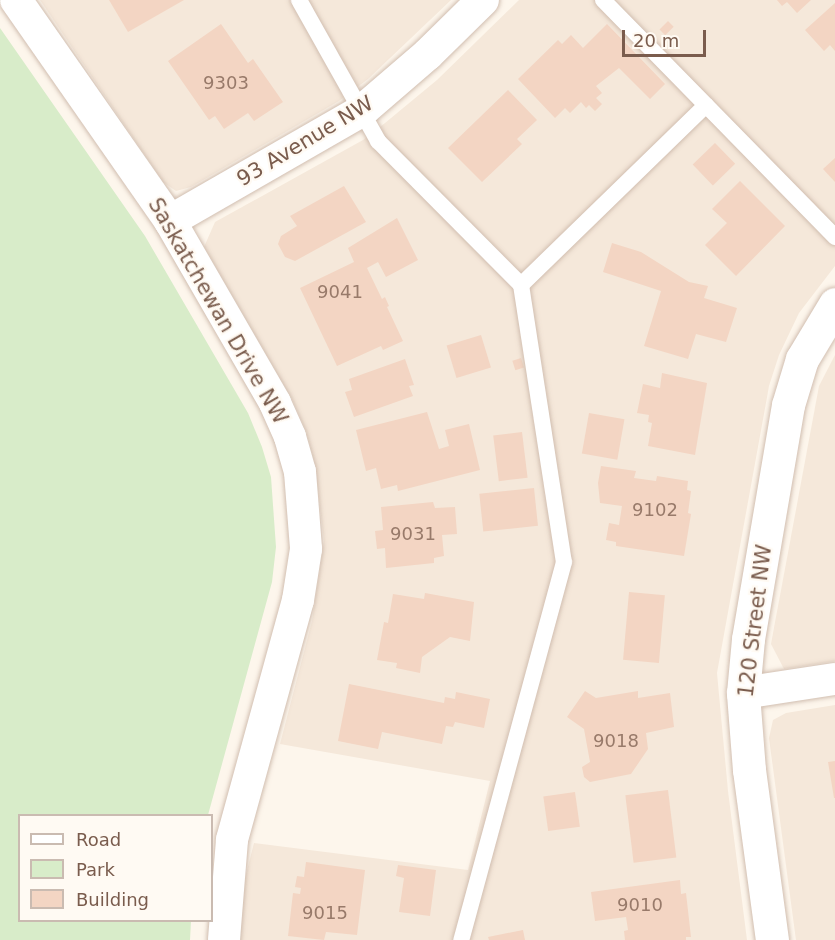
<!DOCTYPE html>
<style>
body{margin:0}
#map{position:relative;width:835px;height:940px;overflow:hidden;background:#fdf6ec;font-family:"DejaVu Sans",sans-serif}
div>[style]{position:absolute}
.residential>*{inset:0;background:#f5e8da}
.green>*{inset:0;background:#d8ecc9}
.building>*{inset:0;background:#f3d5c3;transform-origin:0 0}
.roads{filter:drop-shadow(0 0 2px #d1beb0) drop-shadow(0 0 2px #d1beb0)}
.service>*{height:16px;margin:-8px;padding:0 8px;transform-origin:8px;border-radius:8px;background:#fff}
.minor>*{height:32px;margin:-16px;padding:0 16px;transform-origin:16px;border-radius:16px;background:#fff}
.tertiary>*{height:33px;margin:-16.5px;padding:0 16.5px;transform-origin:16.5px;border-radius:16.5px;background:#fff}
span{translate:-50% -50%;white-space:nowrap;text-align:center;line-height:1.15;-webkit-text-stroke:4.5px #fffaf3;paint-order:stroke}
.number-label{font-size:18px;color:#987a6a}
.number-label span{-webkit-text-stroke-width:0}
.street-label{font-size:21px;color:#7a5c4d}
.legend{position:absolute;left:18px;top:814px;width:195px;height:108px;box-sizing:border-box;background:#fffaf3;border:2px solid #cabbb1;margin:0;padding:8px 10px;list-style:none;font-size:18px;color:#7a5c4d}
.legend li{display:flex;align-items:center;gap:12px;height:30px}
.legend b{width:30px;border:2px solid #cabbb1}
.scale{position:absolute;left:622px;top:30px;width:84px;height:27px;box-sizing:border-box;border:3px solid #7a5c4d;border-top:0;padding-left:8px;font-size:18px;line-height:21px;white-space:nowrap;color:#7a5c4d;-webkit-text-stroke:4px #fffaf3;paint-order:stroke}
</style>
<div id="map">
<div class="residential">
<i style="clip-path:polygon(40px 0,451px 0,368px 79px,339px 101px,191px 187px,176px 191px,163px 182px)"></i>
<i style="clip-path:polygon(519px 0,835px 0,835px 266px,799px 313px,779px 355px,769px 386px,717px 673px,728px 791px,747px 940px,241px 940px,241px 894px,254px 843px,468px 870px,490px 781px,280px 744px,312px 621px,324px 541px,315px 464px,306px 431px,292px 399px,204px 247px,215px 222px,363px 140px,385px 123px,437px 80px)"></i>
<i style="clip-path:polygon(835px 355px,835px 661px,784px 669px,771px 644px,819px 386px)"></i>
<i style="clip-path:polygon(835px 705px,835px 940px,796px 940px,769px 738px,773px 720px,786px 713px)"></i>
</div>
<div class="green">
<i style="clip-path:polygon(0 28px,145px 236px,248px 413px,262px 447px,271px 477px,276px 547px,272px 582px,208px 815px,20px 816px,20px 920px,191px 921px,190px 940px,0 940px)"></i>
</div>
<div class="building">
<i style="clip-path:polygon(109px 0,184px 0,128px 32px)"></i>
<i style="clip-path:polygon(777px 0,811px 0,797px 13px,787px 2px,782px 6px)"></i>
<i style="clip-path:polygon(835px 3px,835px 51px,830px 45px,824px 51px,805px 30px)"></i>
<i style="left:668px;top:21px;width:8px;height:12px;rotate:45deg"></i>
<i style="clip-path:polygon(221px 24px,248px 63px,253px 59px,283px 102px,254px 121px,248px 113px,224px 129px,215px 116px,209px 120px,168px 61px)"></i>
<i style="clip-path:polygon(607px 24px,665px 84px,650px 99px,619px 68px,596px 86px,602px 93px,596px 98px,602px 104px,595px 111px,589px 105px,586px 108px,581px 102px,570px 113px,565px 108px,555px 118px,518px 79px,558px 40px,562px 44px,571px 35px,583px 48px)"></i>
<i style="clip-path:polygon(508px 90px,537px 120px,517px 139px,522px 144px,482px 182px,448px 148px)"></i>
<i style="left:715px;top:143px;width:29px;height:31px;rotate:46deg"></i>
<i style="clip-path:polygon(835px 158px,835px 182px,823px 169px)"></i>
<i style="clip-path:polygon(740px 181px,785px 226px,736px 276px,705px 245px,727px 223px,712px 209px)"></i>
<i style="clip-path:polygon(344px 186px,366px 222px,295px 261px,285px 257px,278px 244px,281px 236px,297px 226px,290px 216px)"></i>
<i style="clip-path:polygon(397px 218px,418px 260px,386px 277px,378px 262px,367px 268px,382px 299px,385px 297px,389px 306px,387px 307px,403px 341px,383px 350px,381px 346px,337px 366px,300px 288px,354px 262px,348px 248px)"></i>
<i style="clip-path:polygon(612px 243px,641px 252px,689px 282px,708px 286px,704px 298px,737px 308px,726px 342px,696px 334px,688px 359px,644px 346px,661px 291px,603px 272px)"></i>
<i style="left:481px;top:335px;width:34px;height:36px;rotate:73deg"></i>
<i style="left:521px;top:358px;width:10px;height:9px;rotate:73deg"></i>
<i style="clip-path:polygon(405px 359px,414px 385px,409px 386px,413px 396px,354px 417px,345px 392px,352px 390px,349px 379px)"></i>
<i style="clip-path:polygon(662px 373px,707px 383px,695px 455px,648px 446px,652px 423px,648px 422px,649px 415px,637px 413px,643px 384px,660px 388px)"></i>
<i style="clip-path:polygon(427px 412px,439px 449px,449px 446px,445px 430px,469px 424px,480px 470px,398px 491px,397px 485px,381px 489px,376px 468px,366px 471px,356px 430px)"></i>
<i style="left:589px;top:413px;width:36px;height:41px;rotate:10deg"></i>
<i style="left:522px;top:432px;width:46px;height:29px;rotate:83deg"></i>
<i style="clip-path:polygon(601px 466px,636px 471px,634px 478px,656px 481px,657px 476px,688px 481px,687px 490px,691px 491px,688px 513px,691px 514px,684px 556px,616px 546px,616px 542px,606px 540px,609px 523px,619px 525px,622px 506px,600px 503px,598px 483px)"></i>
<i style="left:534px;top:488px;width:38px;height:55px;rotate:84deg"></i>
<i style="clip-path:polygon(433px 502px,435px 508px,455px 507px,457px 534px,442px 535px,444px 556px,434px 558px,434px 563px,386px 568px,385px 548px,377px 549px,375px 531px,383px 530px,381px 507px)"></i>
<i style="left:629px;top:592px;width:36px;height:68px;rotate:5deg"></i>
<i style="clip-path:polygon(425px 593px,474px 602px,470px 641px,450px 637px,422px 657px,420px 673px,396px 668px,397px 663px,377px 660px,384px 622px,388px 623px,393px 594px,424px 599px)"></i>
<i style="clip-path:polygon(349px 684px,444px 703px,445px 697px,455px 699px,456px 692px,490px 699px,484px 728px,455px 722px,453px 727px,446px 726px,442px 744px,382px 732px,378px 749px,338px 741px)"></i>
<i style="clip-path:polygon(585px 691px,596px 698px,638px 691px,638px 698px,670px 693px,674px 727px,646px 733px,648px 749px,631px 774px,590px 782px,584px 777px,582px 767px,590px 762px,584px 729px,567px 717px)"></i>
<i style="clip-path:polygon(835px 761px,835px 798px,834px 798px,828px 762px)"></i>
<i style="left:668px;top:790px;width:68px;height:43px;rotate:83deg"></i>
<i style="left:575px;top:792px;width:35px;height:32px;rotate:82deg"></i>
<i style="clip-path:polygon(306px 862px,365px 870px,357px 935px,326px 932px,324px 940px,288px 936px,293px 893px,300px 894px,301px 888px,295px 887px,297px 876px,304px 877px)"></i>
<i style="clip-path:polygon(398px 865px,436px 870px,430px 916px,399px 912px,404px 878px,396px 876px)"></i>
<i style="clip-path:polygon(680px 880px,681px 894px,686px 893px,691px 937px,686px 937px,686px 940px,625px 940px,624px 931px,628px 930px,626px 917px,595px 921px,591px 892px)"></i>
<i style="clip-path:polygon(523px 930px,525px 940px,489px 940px,488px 937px)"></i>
</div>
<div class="roads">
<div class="service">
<i style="left:299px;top:0;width:162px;rotate:60.7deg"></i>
<i style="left:378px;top:141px;width:203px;rotate:45.2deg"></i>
<i style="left:521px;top:285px;width:280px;rotate:81.2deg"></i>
<i style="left:564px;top:562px;width:392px;rotate:105.2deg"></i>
<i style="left:603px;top:0;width:332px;rotate:45.6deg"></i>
<i style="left:521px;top:285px;width:258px;rotate:-44.2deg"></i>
</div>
<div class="minor">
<i style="left:16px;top:0;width:269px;rotate:55.1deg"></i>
<i style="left:170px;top:221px;width:210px;rotate:60deg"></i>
<i style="left:275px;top:403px;width:37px;rotate:66deg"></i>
<i style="left:290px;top:437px;width:36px;rotate:74deg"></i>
<i style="left:300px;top:472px;width:77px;rotate:85.5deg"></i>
<i style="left:306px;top:549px;width:52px;rotate:98.9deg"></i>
<i style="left:298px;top:600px;width:249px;rotate:105.4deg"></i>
<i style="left:232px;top:840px;width:100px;rotate:94.6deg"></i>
<i style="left:170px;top:221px;width:223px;rotate:-29.9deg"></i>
<i style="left:363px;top:110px;width:86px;rotate:-40.7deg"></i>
<i style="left:428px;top:54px;width:77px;rotate:-44.5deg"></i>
<i style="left:743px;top:693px;width:93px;rotate:-8.7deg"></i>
</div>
<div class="tertiary">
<i style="left:772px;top:940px;width:172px;rotate:-97.7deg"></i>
<i style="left:749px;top:770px;width:77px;rotate:-94.5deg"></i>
<i style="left:743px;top:693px;width:54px;rotate:-84.7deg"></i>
<i style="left:748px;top:639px;width:237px;rotate:-80.3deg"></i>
<i style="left:788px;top:405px;width:48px;rotate:-73.1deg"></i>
<i style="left:802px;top:359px;width:64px;rotate:-59deg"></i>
</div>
</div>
<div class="number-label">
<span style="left:226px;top:83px">9303</span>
<span style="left:340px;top:292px">9041</span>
<span style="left:655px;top:510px">9102</span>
<span style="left:413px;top:534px">9031</span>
<span style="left:616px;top:741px">9018</span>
<span style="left:640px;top:905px">9010</span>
<span style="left:325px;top:913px">9015</span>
</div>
<div class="street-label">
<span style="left:305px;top:141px;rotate:-31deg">93 Avenue NW</span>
<span style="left:218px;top:311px;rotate:60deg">Saskatchewan Drive NW</span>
<span style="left:755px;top:621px;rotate:-83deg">120 Street NW</span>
</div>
<ul class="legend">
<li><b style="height:8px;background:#fff"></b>Road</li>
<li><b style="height:16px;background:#d8ecc9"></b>Park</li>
<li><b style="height:16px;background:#f3d5c3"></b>Building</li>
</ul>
<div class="scale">20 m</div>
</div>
